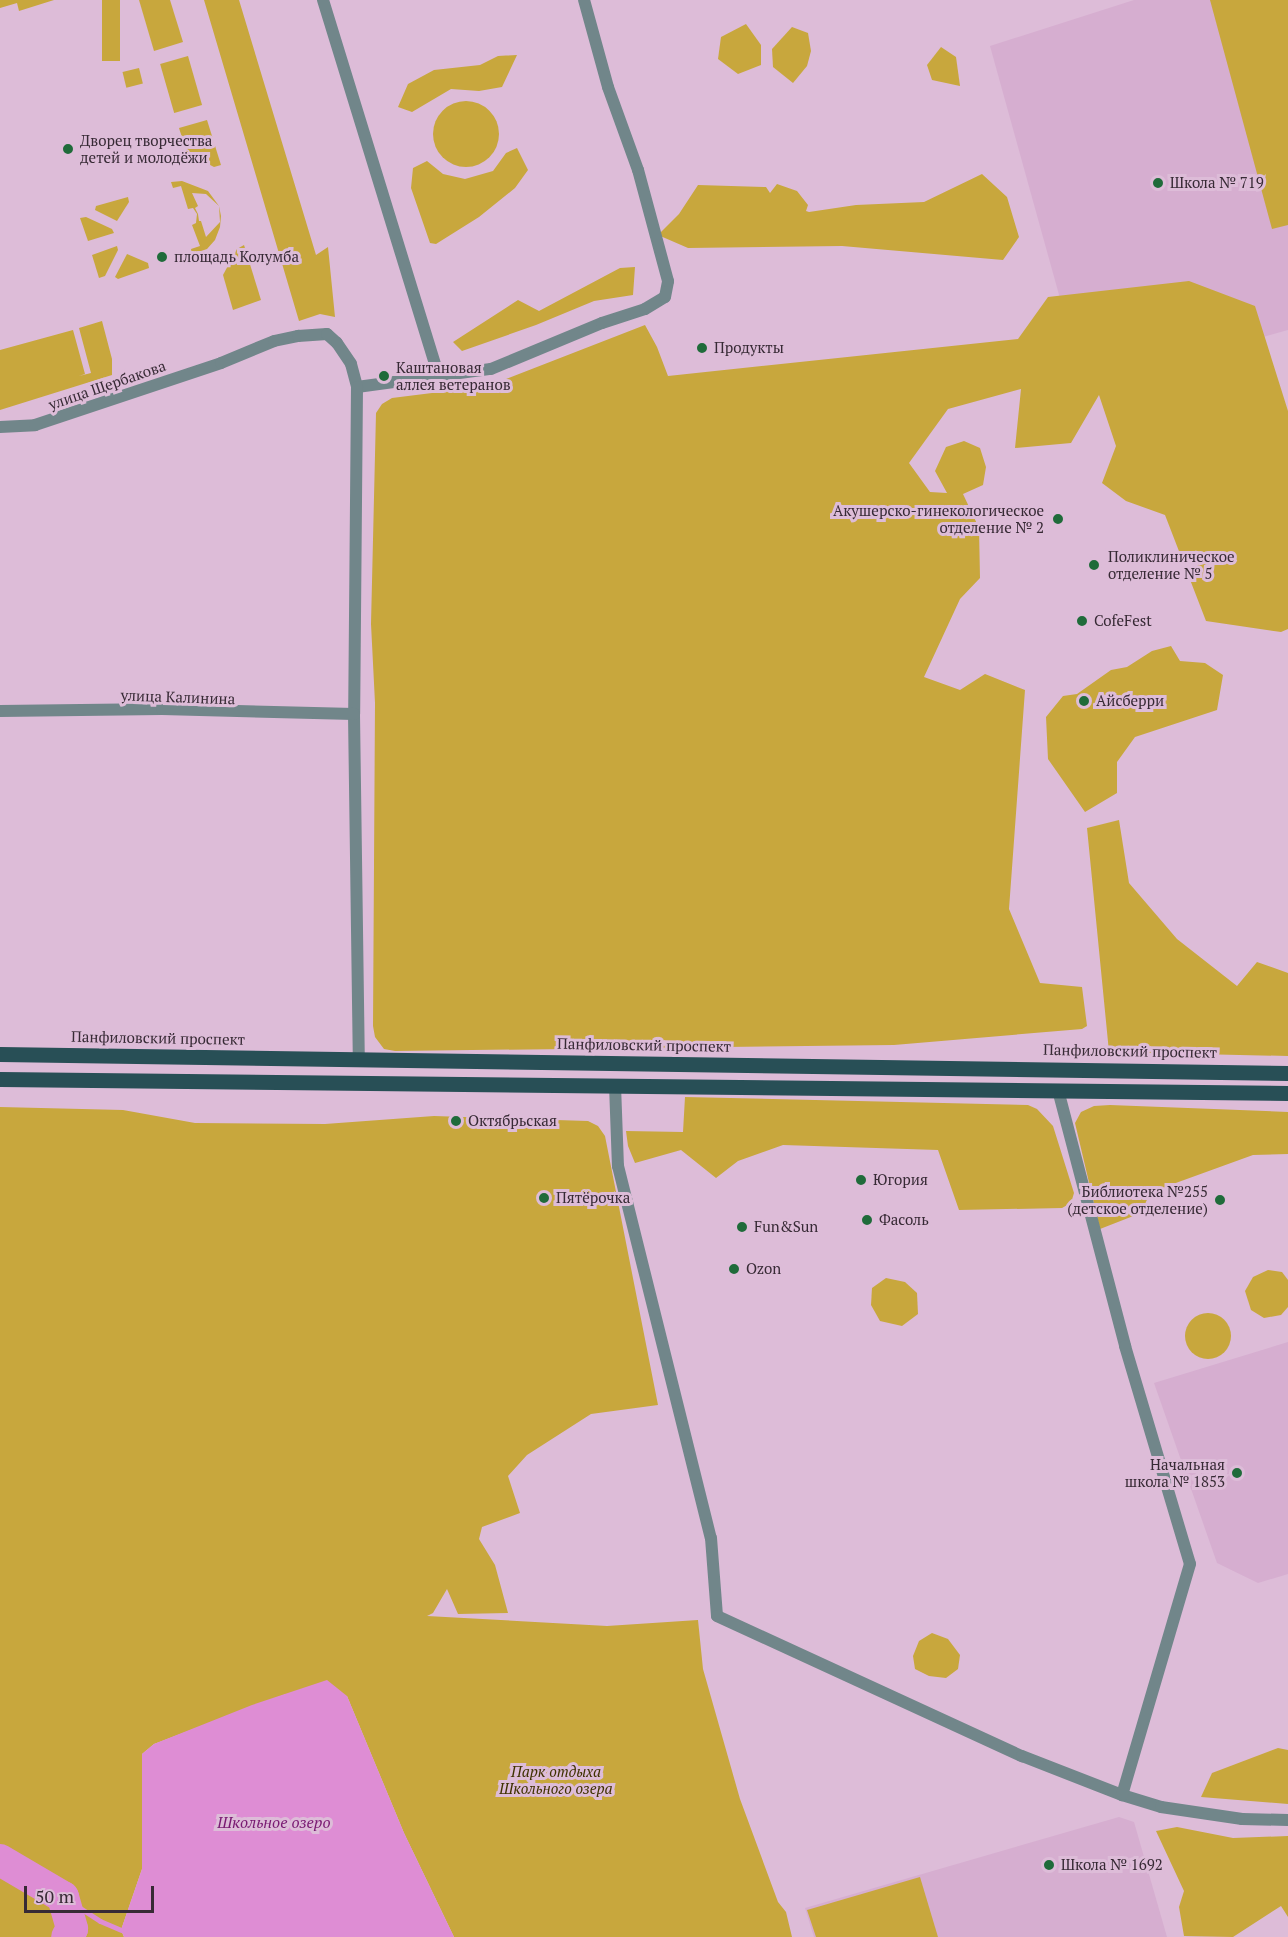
<!DOCTYPE html>
<meta charset="utf-8">
<style>
body{margin:0}
#map{position:relative;width:1288px;height:1937px;overflow:hidden;background:#ddbcd8;font-family:"PT Serif",serif}
div>[style]{position:absolute}
.built>*{inset:0;background:#d6aed0}
.green>*{inset:0;background:#c8a73d;transform-origin:0 0}
.round{border-radius:50%}
.water>*{inset:0;background:#de8dd4}
.stream>*{height:5px;margin:-2.5px;padding:0 2.5px;transform-origin:2.5px;border-radius:2.5px;background:#de8dd4}
.river>*{height:32px;margin:-16px;padding:0 16px;transform-origin:16px;border-radius:16px;background:#de8dd4}
.street>*{height:12px;margin:-6px;padding:0 6px;transform-origin:6px;border-radius:6px;background:#71868a}
.primary>*{height:15px;margin:-7.5px;padding:0 7.5px;transform-origin:7.5px;border-radius:7.5px;background:#284f56}
.dots>*{width:16px;height:16px;translate:-50% -50%;box-sizing:border-box;border:3px solid #ddbcd8;border-radius:50%}
span{translate:-50% -50%;white-space:nowrap;text-align:center;line-height:1.15;-webkit-text-stroke:6px #ddbcd8;paint-order:stroke}
.poi-label{font-size:15px;color:#372a35}
.left{translate:0 -50%;text-align:left}
.right{translate:-100% -50%;text-align:right}
.street-label{font-size:15px;color:#372a35}
.park-label{font-size:15px;color:#3f3100;font-style:italic}
.water-label{font-size:16px;color:#791972;font-style:italic}
.scale{position:absolute;left:24px;top:1886px;width:130px;height:27px;box-sizing:border-box;border:3px solid #372a35;border-top:0;padding-left:8px;font-size:18px;line-height:21px;white-space:nowrap;color:#372a35;-webkit-text-stroke:4px #ddbcd8;paint-order:stroke}
</style>
<div id="map">
<div class="built">
<i style="clip-path:polygon(1134px 0,1288px 0,1288px 330px,1126px 375px,1066px 320px,990px 46px)"></i>
<i style="clip-path:polygon(1288px 1342px,1288px 1574px,1258px 1583px,1217px 1563px,1154px 1383px)"></i>
<i style="clip-path:polygon(1119px 1817px,1134px 1822px,1167px 1937px,814px 1937px,805px 1908px)"></i>
</div>
<div class="green">
<i style="clip-path:polygon(0 0,54px 0,19px 11px,17px 3px,0 8px)"></i>
<i style="left:102px;top:0;width:18px;height:61px"></i>
<i style="clip-path:polygon(139px 0,170px 0,183px 42px,154px 51px)"></i>
<i style="clip-path:polygon(204px 0,239px 0,316px 255px,328px 247px,335px 317px,320px 314px,299px 321px)"></i>
<i style="clip-path:polygon(1210px 0,1288px 0,1288px 225px,1272px 229px)"></i>
<i style="clip-path:polygon(746px 24px,761px 45px,761px 65px,738px 74px,718px 59px,721px 37px)"></i>
<i style="clip-path:polygon(792px 27px,808px 33px,811px 51px,807px 66px,793px 83px,773px 67px,772px 49px)"></i>
<i style="clip-path:polygon(941px 47px,956px 57px,960px 86px,932px 80px,927px 65px)"></i>
<i style="clip-path:polygon(517px 55px,502px 87px,479px 91px,451px 89px,412px 112px,398px 107px,408px 84px,434px 70px,480px 65px,498px 56px)"></i>
<i style="left:188px;top:56px;width:51px;height:29px;rotate:74deg"></i>
<i style="left:139px;top:68px;width:16px;height:17px;rotate:76deg"></i>
<i class="round" style="left:433px;top:101px;width:66px;height:66px"></i>
<i style="clip-path:polygon(207px 120px,221px 165px,214px 167px,187px 153px,179px 128px)"></i>
<i style="clip-path:polygon(517px 148px,528px 170px,515px 188px,479px 217px,436px 244px,430px 243px,411px 188px,413px 168px,427px 161px,443px 174px,465px 179px,493px 171px,506px 153px)"></i>
<i style="clip-path:polygon(982px 174px,1007px 197px,1019px 237px,1003px 260px,842px 246px,688px 248px,658px 235px,679px 214px,698px 185px,766px 187px,770px 193px,777px 184px,797px 191px,808px 205px,806px 211px,809px 212px,856px 205px,924px 202px)"></i>
<i style="clip-path:polygon(182px 181px,208px 191px,219px 206px,206px 194px,192px 193px,198px 206px,195px 208px,198px 214px,199px 221px,201px 221px,206px 237px,220px 222px,219px 206px,221px 216px,220px 227px,215px 240px,207px 249px,192px 254px,191px 249px,200px 246px,192px 225px,196px 223px,197px 214px,193px 208px,188px 209px,181px 186px,173px 188px,171px 182px)"></i>
<i style="clip-path:polygon(128px 197px,129px 202px,117px 221px,95px 210px,96px 206px)"></i>
<i style="clip-path:polygon(86px 217px,112px 229px,114px 233px,88px 241px,80px 218px)"></i>
<i style="clip-path:polygon(244px 245px,261px 300px,233px 310px,223px 275px,237px 249px)"></i>
<i style="clip-path:polygon(117px 246px,118px 250px,105px 276px,99px 278px,92px 255px)"></i>
<i style="clip-path:polygon(127px 254px,148px 263px,149px 268px,118px 279px,115px 277px)"></i>
<i style="clip-path:polygon(635px 267px,633px 295px,594px 301px,536px 325px,462px 351px,453px 342px,518px 300px,539px 311px,620px 268px)"></i>
<i style="clip-path:polygon(1189px 281px,1255px 306px,1288px 411px,1288px 629px,1281px 632px,1206px 621px,1165px 515px,1126px 501px,1102px 483px,1116px 446px,1099px 395px,1071px 443px,1015px 448px,1021px 389px,948px 409px,909px 463px,930px 492px,947px 493px,935px 471px,946px 447px,964px 441px,980px 448px,986px 467px,983px 485px,963px 494px,979px 528px,980px 578px,960px 599px,924px 677px,960px 690px,985px 674px,1025px 690px,1009px 909px,1040px 983px,1082px 987px,1087px 1026px,1082px 1029px,894px 1045px,395px 1051px,384px 1049px,375px 1037px,373px 1026px,375px 703px,371px 624px,376px 413px,382px 404px,392px 398px,488px 386px,645px 325px,657px 347px,668px 376px,1018px 339px,1048px 297px)"></i>
<i style="clip-path:polygon(102px 321px,112px 359px,112px 375px,0 410px,0 350px,73px 330px,85px 374px,79px 376px,91px 373px,79px 328px)"></i>
<i style="clip-path:polygon(1171px 646px,1180px 661px,1205px 663px,1223px 675px,1217px 710px,1135px 737px,1117px 762px,1117px 793px,1085px 812px,1048px 759px,1046px 717px,1063px 696px,1077px 694px,1111px 670px,1127px 667px,1152px 651px)"></i>
<i style="clip-path:polygon(1119px 820px,1129px 883px,1177px 939px,1237px 986px,1257px 962px,1288px 973px,1288px 1056px,1109px 1052px,1087px 828px)"></i>
<i style="clip-path:polygon(685px 1097px,1028px 1105px,1037px 1109px,1053px 1126px,1074px 1193px,1071px 1203px,1062px 1208px,959px 1210px,938px 1150px,783px 1145px,738px 1161px,716px 1178px,681px 1150px,635px 1163px,628px 1146px,626px 1131px,683px 1132px)"></i>
<i style="clip-path:polygon(1110px 1105px,1288px 1112px,1288px 1154px,1253px 1155px,1173px 1184px,1150px 1193px,1141px 1213px,1100px 1229px,1075px 1123px,1081px 1112px,1094px 1106px)"></i>
<i style="clip-path:polygon(0 1107px,123px 1110px,195px 1123px,325px 1124px,434px 1116px,588px 1121px,598px 1126px,605px 1136px,658px 1405px,591px 1414px,527px 1455px,508px 1476px,520px 1513px,482px 1527px,479px 1539px,495px 1565px,508px 1613px,458px 1614px,447px 1589px,433px 1613px,427px 1616px,607px 1626px,698px 1620px,703px 1669px,740px 1799px,778px 1902px,786px 1912px,792px 1937px,454px 1937px,404px 1833px,347px 1696px,286px 1694px,154px 1744px,142px 1754px,142px 1869px,121px 1930px,124px 1937px,0 1937px)"></i>
<i style="clip-path:polygon(1268px 1270px,1282px 1272px,1288px 1280px,1288px 1307px,1281px 1315px,1264px 1318px,1251px 1310px,1245px 1291px,1253px 1277px)"></i>
<i style="clip-path:polygon(886px 1278px,905px 1282px,917px 1293px,918px 1314px,902px 1326px,880px 1321px,871px 1305px,872px 1288px)"></i>
<i class="round" style="left:1185px;top:1313px;width:46px;height:46px"></i>
<i style="clip-path:polygon(932px 1633px,948px 1639px,960px 1655px,958px 1669px,946px 1678px,929px 1676px,915px 1669px,913px 1656px,919px 1641px)"></i>
<i style="clip-path:polygon(1278px 1748px,1288px 1750px,1288px 1804px,1201px 1797px,1212px 1773px)"></i>
<i style="clip-path:polygon(1177px 1827px,1233px 1838px,1288px 1836px,1288px 1917px,1281px 1906px,1233px 1937px,1184px 1936px,1179px 1907px,1184px 1891px,1156px 1831px)"></i>
<i style="clip-path:polygon(920px 1877px,938px 1937px,816px 1937px,807px 1910px)"></i>
</div>
<div class="water">
<i style="clip-path:polygon(327px 1680px,347px 1696px,404px 1833px,454px 1937px,124px 1937px,121px 1930px,142px 1869px,142px 1754px,154px 1744px,252px 1705px)"></i>
</div>
<div class="stream">
<i style="left:63px;top:1897px;width:44px;rotate:33deg"></i>
<i style="left:100px;top:1921px;width:23px;rotate:23deg"></i>
</div>
<div class="river">
<i style="left:0;top:1860px;width:73px;rotate:30.4deg"></i>
<i style="left:63px;top:1897px;width:33px;rotate:74deg"></i>
<i style="left:72px;top:1929px;width:9px;rotate:122deg"></i>
</div>
<div class="street">
<i style="left:323px;top:0;width:394px;rotate:72.9deg"></i>
<i style="left:357px;top:387px;width:135px;rotate:-7.7deg"></i>
<i style="left:491px;top:369px;width:120px;rotate:-22.5deg"></i>
<i style="left:602px;top:323px;width:45px;rotate:-18deg"></i>
<i style="left:645px;top:309px;width:23px;rotate:-31deg"></i>
<i style="left:665px;top:297px;width:16px;rotate:-79deg"></i>
<i style="left:668px;top:281px;width:115px;rotate:-105.1deg"></i>
<i style="left:638px;top:170px;width:88px;rotate:-109.9deg"></i>
<i style="left:608px;top:87px;width:90px;rotate:-105.4deg"></i>
<i style="left:0;top:427px;width:35px;rotate:-3deg"></i>
<i style="left:35px;top:425px;width:196px;rotate:-18.4deg"></i>
<i style="left:221px;top:363px;width:57px;rotate:-22.5deg"></i>
<i style="left:274px;top:341px;width:25px;rotate:-12deg"></i>
<i style="left:298px;top:336px;width:29px;rotate:-4deg"></i>
<i style="left:327px;top:334px;width:13px;rotate:42deg"></i>
<i style="left:337px;top:343px;width:25px;rotate:56deg"></i>
<i style="left:351px;top:364px;width:24px;rotate:75deg"></i>
<i style="left:357px;top:387px;width:327px;rotate:90.5deg"></i>
<i style="left:354px;top:714px;width:345px;rotate:89.2deg"></i>
<i style="left:0;top:711px;width:162px;rotate:-0.7deg"></i>
<i style="left:162px;top:709px;width:192px;rotate:1.5deg"></i>
<i style="left:615px;top:1085px;width:81px;rotate:87.9deg"></i>
<i style="left:618px;top:1166px;width:383px;rotate:76deg"></i>
<i style="left:711px;top:1538px;width:78px;rotate:85.6deg"></i>
<i style="left:717px;top:1616px;width:336px;rotate:24.7deg"></i>
<i style="left:1022px;top:1756px;width:107px;rotate:21.3deg"></i>
<i style="left:1122px;top:1795px;width:41px;rotate:17.1deg"></i>
<i style="left:1161px;top:1807px;width:82px;rotate:8.4deg"></i>
<i style="left:1242px;top:1819px;width:46px;rotate:1.2deg"></i>
<i style="left:1058px;top:1090px;width:265px;rotate:75.3deg"></i>
<i style="left:1125px;top:1346px;width:227px;rotate:73.4deg"></i>
<i style="left:1190px;top:1564px;width:241px;rotate:106.4deg"></i>
</div>
<div class="primary">
<i style="left:0;top:1054px;width:1288px;rotate:0.85deg"></i>
<i style="left:0;top:1079px;width:1288px;rotate:0.62deg"></i>
</div>
<div class="dots">
<i style="left:68px;top:149px;background:#1f6b3a"></i>
<i style="left:1158px;top:183px;background:#1f6b3a"></i>
<i style="left:162px;top:257px;background:#1f6b3a"></i>
<i style="left:702px;top:348px;background:#1f6b3a"></i>
<i style="left:384px;top:376px;background:#1f6b3a"></i>
<i style="left:1058px;top:519px;background:#1f6b3a"></i>
<i style="left:1094px;top:565px;background:#1f6b3a"></i>
<i style="left:1082px;top:621px;background:#1f6b3a"></i>
<i style="left:1084px;top:701px;background:#1f6b3a"></i>
<i style="left:456px;top:1121px;background:#1f6b3a"></i>
<i style="left:861px;top:1180px;background:#1f6b3a"></i>
<i style="left:544px;top:1198px;background:#1f6b3a"></i>
<i style="left:1220px;top:1200px;background:#1f6b3a"></i>
<i style="left:867px;top:1220px;background:#1f6b3a"></i>
<i style="left:742px;top:1227px;background:#1f6b3a"></i>
<i style="left:734px;top:1269px;background:#1f6b3a"></i>
<i style="left:1237px;top:1473px;background:#1f6b3a"></i>
<i style="left:1049px;top:1865px;background:#1f6b3a"></i>
</div>
<div class="poi-label">
<span class="left" style="left:80px;top:149px">Дворец творчества<br>детей и молодёжи</span>
<span class="left" style="left:1170px;top:183px">Школа № 719</span>
<span class="left" style="left:174px;top:257px">площадь Колумба</span>
<span class="left" style="left:714px;top:348px">Продукты</span>
<span class="left" style="left:396px;top:376px">Каштановая<br>аллея ветеранов</span>
<span class="right" style="left:1044px;top:519px">Акушерско-гинекологическое<br>отделение № 2</span>
<span class="left" style="left:1108px;top:565px">Поликлиническое<br>отделение № 5</span>
<span class="left" style="left:1094px;top:621px">CofeFest</span>
<span class="left" style="left:1096px;top:701px">Айсберри</span>
<span class="left" style="left:468px;top:1121px">Октябрьская</span>
<span class="left" style="left:873px;top:1180px">Югория</span>
<span class="right" style="left:1208px;top:1200px">Библиотека №255<br>(детское отделение)</span>
<span class="left" style="left:556px;top:1198px">Пятёрочка</span>
<span class="left" style="left:879px;top:1220px">Фасоль</span>
<span class="left" style="left:754px;top:1227px">Fun&amp;Sun</span>
<span class="left" style="left:746px;top:1269px">Ozon</span>
<span class="right" style="left:1225px;top:1473px">Начальная<br>школа № 1853</span>
<span class="left" style="left:1061px;top:1865px">Школа № 1692</span>
</div>
<div class="street-label">
<span style="left:107px;top:385px;rotate:-19deg">улица Щербакова</span>
<span style="left:178px;top:697px;rotate:2deg">улица Калинина</span>
<span style="left:158px;top:1038px;rotate:1deg">Панфиловский проспект</span>
<span style="left:644px;top:1045px;rotate:1deg">Панфиловский проспект</span>
<span style="left:1130px;top:1051px;rotate:1deg">Панфиловский проспект</span>
</div>
<div class="park-label">
<span style="left:556px;top:1780px">Парк отдыха<br>Школьного озера</span>
</div>
<div class="water-label">
<span style="left:274px;top:1822px">Школьное озеро</span>
</div>
<div class="scale">50 m</div>
</div>
